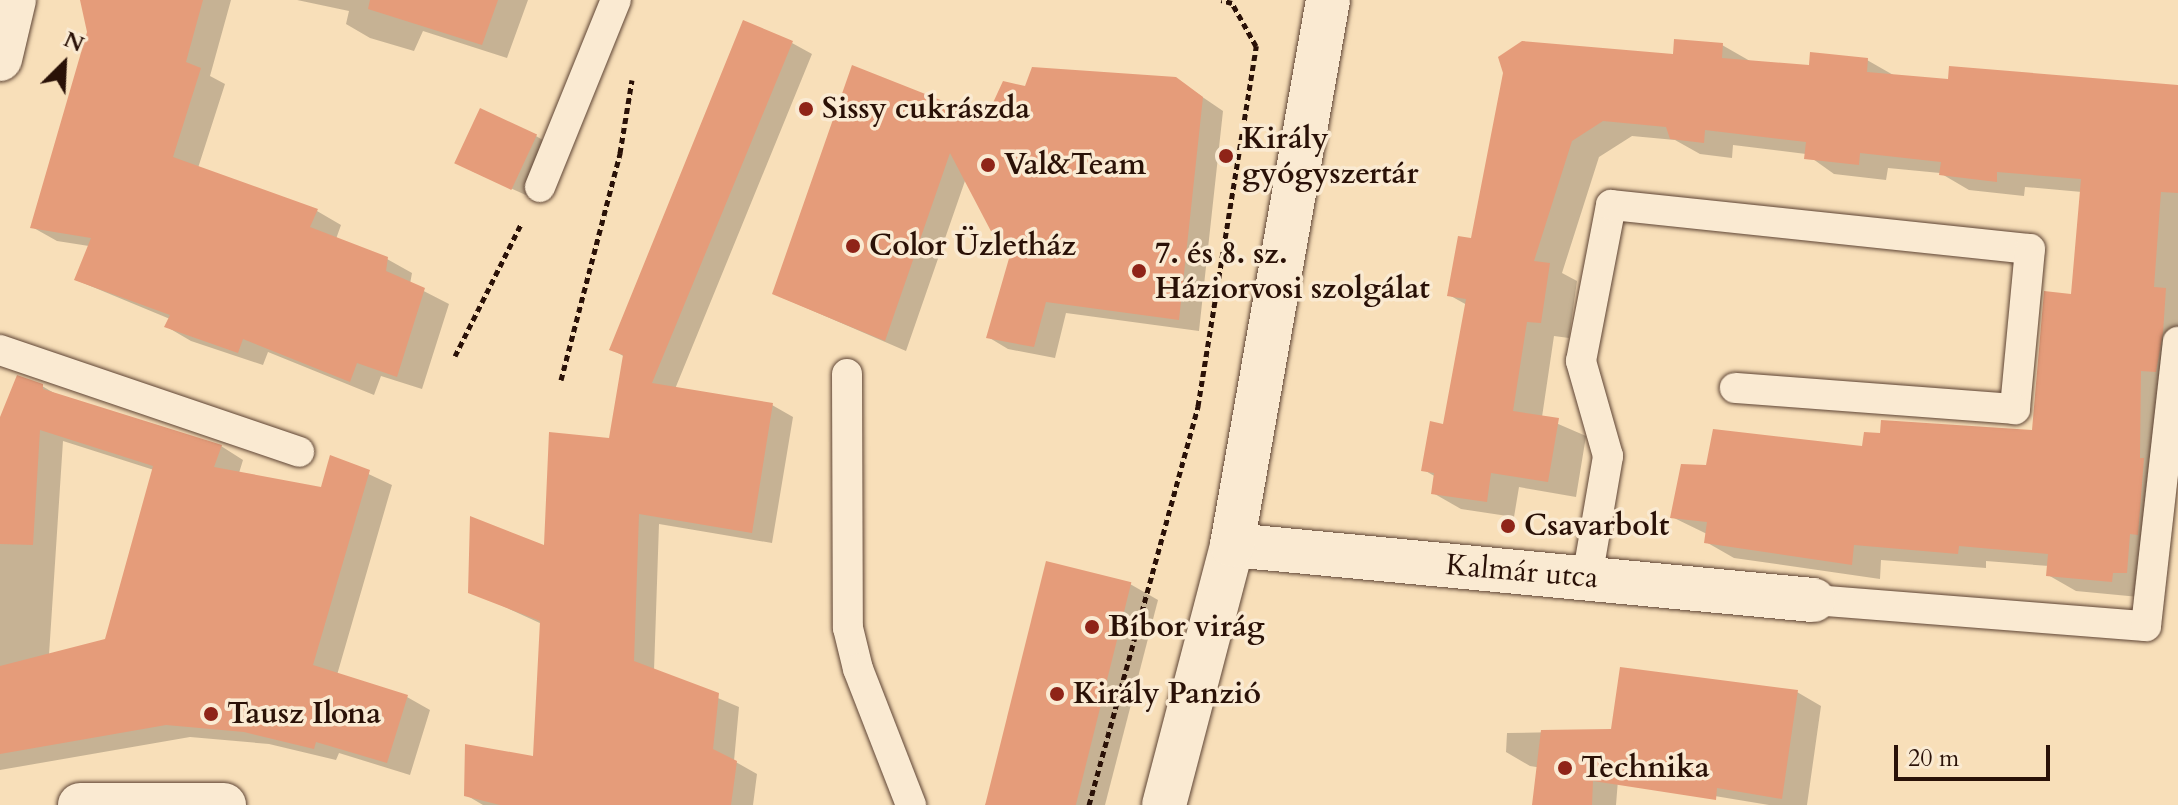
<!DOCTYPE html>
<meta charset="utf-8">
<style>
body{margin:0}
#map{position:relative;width:2178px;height:805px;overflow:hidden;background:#f8dfb9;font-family:Cardo,serif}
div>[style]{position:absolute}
.shadow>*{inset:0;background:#0003}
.building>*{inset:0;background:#e59c7a;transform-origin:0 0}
.path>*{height:5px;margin-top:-2.5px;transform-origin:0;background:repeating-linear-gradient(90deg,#2a1107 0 6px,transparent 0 10px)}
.roads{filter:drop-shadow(0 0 2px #5e4434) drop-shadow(0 0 2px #5e4434)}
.lane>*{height:30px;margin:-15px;padding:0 15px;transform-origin:15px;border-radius:15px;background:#faead2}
.street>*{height:44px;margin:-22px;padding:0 22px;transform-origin:22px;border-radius:22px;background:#faead2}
.secondary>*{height:44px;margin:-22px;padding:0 22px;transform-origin:22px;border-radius:22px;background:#faead2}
.dots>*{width:22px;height:22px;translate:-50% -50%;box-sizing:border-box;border:4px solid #faead2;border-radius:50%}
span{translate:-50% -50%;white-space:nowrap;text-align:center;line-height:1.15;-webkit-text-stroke:7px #faead2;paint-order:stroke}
.poi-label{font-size:30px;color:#2a1107;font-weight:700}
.left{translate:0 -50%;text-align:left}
.street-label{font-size:30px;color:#2a1107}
.north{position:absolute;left:24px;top:24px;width:80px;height:80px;-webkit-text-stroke:6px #faead2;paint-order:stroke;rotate:24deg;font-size:22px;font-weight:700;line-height:32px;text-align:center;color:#2a1107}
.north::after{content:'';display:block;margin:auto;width:28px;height:36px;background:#2a1107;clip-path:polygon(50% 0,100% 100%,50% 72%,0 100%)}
.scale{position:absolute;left:1894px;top:745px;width:156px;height:36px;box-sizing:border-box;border:4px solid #2a1107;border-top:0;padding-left:10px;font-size:24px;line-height:28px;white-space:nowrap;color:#2a1107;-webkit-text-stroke:6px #faead2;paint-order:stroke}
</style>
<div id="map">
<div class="shadow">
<i style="clip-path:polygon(84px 0,231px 0,210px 76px,225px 84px,198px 168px,317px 211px,341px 225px,336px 239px,387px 259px,412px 273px,410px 284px,449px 304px,422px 389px,381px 376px,374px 395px,268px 352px,263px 365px,191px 341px,167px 327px,170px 319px,76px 280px,89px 246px,57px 241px,32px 227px,89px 32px)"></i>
<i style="clip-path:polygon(297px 0,528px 0,507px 58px,423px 31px,414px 51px,370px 38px,346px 24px,349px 11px)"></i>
<i style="clip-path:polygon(792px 43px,812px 54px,675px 389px,772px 405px,793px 417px,772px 543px,659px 524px,654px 671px,739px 707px,734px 761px,757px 774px,753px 805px,483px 805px,466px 795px,535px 758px,542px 624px,470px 591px,545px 548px,611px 440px,625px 357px,611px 349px)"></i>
<i style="clip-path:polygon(1722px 45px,1750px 61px,1811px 67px,1867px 60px,1895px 76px,1950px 81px,2178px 86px,2178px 386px,2139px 597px,2076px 591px,2048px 575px,2049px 566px,1986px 561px,1986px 568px,1881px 560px,1880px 579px,1734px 558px,1706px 542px,1707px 534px,1672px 517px,1708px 467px,2034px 432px,2072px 296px,2082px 192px,2025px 187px,2024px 196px,1969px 190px,1940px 173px,1888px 168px,1886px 180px,1834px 174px,1806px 154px,1733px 145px,1732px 158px,1700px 154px,1675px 140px,1632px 136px,1599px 157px,1562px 273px,1577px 281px,1569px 338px,1554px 336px,1542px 417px,1586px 436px,1576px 497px,1519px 487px,1514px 517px,1461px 509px,1433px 493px,1436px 477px,1424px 470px,1445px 426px,1467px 305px,1449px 295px,1473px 240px,1505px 72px,1674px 56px)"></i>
<i style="clip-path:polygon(1176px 79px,1223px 111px,1199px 331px,1066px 313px,1055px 358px,1008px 349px,988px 337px,1015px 247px,966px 178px,906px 351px,774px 294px,1027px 88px)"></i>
<i style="clip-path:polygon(536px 136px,551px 145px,528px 196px,472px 171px)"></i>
<i style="clip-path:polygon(evenodd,42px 386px,61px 397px,221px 446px,243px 460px,239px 473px,322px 489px,332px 457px,392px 485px,337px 675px,407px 697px,430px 710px,410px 775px,339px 753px,336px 760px,269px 744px,190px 737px,0 770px,0 422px,42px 386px,63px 441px,154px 470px,107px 640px,49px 655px,63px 441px)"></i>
<i style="clip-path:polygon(1130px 584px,1158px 600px,1105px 805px,985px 805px)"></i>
<i style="clip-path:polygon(1797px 692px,1821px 706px,1807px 805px,1769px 805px,1618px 780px,1616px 805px,1534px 805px,1567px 772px,1530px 766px,1506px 752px,1507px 733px,1613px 731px)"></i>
</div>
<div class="building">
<i style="clip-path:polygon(80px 0,203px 0,186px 62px,201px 68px,173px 157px,318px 209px,310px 227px,388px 257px,386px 271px,425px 288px,397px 377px,357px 363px,350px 382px,243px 339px,238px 353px,164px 327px,170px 315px,74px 280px,91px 238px,30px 228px,87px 32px)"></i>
<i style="clip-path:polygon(370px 0,498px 0,482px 45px,368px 9px)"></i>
<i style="clip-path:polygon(743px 20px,793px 41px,652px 383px,773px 403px,752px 533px,639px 514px,634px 661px,719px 693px,713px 749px,737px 761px,731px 805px,500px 805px,464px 796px,465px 744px,533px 756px,540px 621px,468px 593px,470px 516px,544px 545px,549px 432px,609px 438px,623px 355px,609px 350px)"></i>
<i style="clip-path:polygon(1674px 39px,1723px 43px,1722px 58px,1809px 65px,1810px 52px,1868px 58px,1867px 72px,1948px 79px,1949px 66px,2178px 85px,2178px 193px,2161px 192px,2154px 287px,2166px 288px,2163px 333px,2156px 372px,2141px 371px,2140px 458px,2144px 458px,2138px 535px,2130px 534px,2127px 573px,2113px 573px,2112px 582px,2046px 576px,2048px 554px,1959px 546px,1958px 554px,1854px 545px,1852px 565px,1704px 543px,1707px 522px,1670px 518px,1681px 464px,1706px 465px,1713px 429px,1862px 446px,1864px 432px,1880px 433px,1881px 420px,2032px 430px,2044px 291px,2071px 294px,2081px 179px,1997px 172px,1997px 182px,1939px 175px,1941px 162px,1860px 153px,1859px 165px,1804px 159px,1806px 142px,1705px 130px,1704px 143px,1670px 139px,1666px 127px,1603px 121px,1572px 141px,1534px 261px,1550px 263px,1541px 323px,1527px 322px,1513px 411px,1559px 418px,1548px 482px,1491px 473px,1487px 502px,1431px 494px,1434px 473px,1421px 471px,1430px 421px,1443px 424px,1466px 299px,1447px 296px,1458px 236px,1471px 238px,1503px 73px,1498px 57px,1522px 41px,1673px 54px)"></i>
<i style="clip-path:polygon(852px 65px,986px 118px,1003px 81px,1025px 86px,1032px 67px,1176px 77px,1203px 97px,1179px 320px,1046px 302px,1034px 347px,986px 338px,1012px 248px,994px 237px,950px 153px,885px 341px,772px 294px)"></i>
<i style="left:480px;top:108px;width:63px;height:61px;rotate:25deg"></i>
<i style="clip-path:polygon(17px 375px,43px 384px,43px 389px,222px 445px,214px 467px,321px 487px,330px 455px,370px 470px,313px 665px,408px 695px,387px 763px,316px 742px,314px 749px,244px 732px,166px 725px,0 754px,0 666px,105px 639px,153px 466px,40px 430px,33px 545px,0 544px,0 417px)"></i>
<i style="left:1046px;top:561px;width:88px;height:252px;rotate:14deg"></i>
<i style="clip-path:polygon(1620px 667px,1798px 690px,1782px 799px,1717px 788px,1716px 800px,1593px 781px,1592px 805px,1532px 805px,1541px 730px,1611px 729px)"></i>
</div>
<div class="path">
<i style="left:455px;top:356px;width:148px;rotate:-63.4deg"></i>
<i style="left:561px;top:380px;width:235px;rotate:-75.4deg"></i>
<i style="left:620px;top:153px;width:74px;rotate:-80.7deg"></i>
<i style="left:1089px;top:805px;width:414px;rotate:-74.7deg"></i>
<i style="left:1198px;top:406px;width:365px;rotate:-80.8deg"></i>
<i style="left:1256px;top:46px;width:49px;rotate:-119.2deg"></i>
<i style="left:1232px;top:3px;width:11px;rotate:-165deg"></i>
</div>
<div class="roads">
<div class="lane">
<i style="left:540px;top:187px;width:202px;rotate:-67.9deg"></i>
<i style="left:0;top:350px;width:316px;rotate:18.8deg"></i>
<i style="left:847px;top:374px;width:254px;rotate:89.8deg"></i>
<i style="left:848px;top:628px;width:42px;rotate:76.3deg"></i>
<i style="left:858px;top:669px;width:146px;rotate:68.7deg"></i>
<i style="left:1587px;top:578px;width:124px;rotate:-80.2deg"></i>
<i style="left:1608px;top:456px;width:99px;rotate:-105.9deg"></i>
<i style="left:1581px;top:361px;width:159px;rotate:-79.1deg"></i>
<i style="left:1611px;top:205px;width:421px;rotate:6deg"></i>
<i style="left:2030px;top:249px;width:161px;rotate:95.4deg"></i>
<i style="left:2015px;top:409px;width:281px;rotate:-175.7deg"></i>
<i style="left:1813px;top:600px;width:334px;rotate:4.5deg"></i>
<i style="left:2146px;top:626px;width:286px;rotate:-83.6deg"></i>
</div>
<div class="street">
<i style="left:0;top:59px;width:61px;rotate:-76.7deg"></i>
<i style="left:1232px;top:545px;width:584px;rotate:5.41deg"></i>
<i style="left:1164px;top:805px;width:269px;rotate:-75.3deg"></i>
<i style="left:1232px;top:545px;width:553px;rotate:-80.01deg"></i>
</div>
<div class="secondary">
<i style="left:80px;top:805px;width:144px"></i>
</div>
</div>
<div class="dots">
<i style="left:806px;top:109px;background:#8f2418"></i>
<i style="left:1226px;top:156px;background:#8f2418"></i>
<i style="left:988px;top:165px;background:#8f2418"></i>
<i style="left:853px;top:246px;background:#8f2418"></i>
<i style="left:1139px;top:271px;background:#8f2418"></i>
<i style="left:1508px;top:526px;background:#8f2418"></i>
<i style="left:1092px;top:627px;background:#8f2418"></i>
<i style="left:1057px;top:694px;background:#8f2418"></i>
<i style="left:211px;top:714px;background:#8f2418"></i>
<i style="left:1565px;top:768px;background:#8f2418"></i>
</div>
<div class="poi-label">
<span class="left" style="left:822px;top:109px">Sissy cukrászda</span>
<span class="left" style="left:1242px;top:156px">Király<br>gyógyszertár</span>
<span class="left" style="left:1004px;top:165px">Val&amp;Team</span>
<span class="left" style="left:869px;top:246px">Color Üzletház</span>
<span class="left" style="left:1155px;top:271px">7. és 8. sz.<br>Háziorvosi szolgálat</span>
<span class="left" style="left:1524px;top:526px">Csavarbolt</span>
<span class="left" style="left:1108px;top:627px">Bíbor virág</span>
<span class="left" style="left:1073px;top:694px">Király Panzió</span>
<span class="left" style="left:227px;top:714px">Tausz Ilona</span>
<span class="left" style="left:1581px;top:768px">Technika</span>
</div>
<div class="street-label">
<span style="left:1522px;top:572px;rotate:5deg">Kalmár utca</span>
</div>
<div class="north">N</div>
<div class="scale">20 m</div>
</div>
